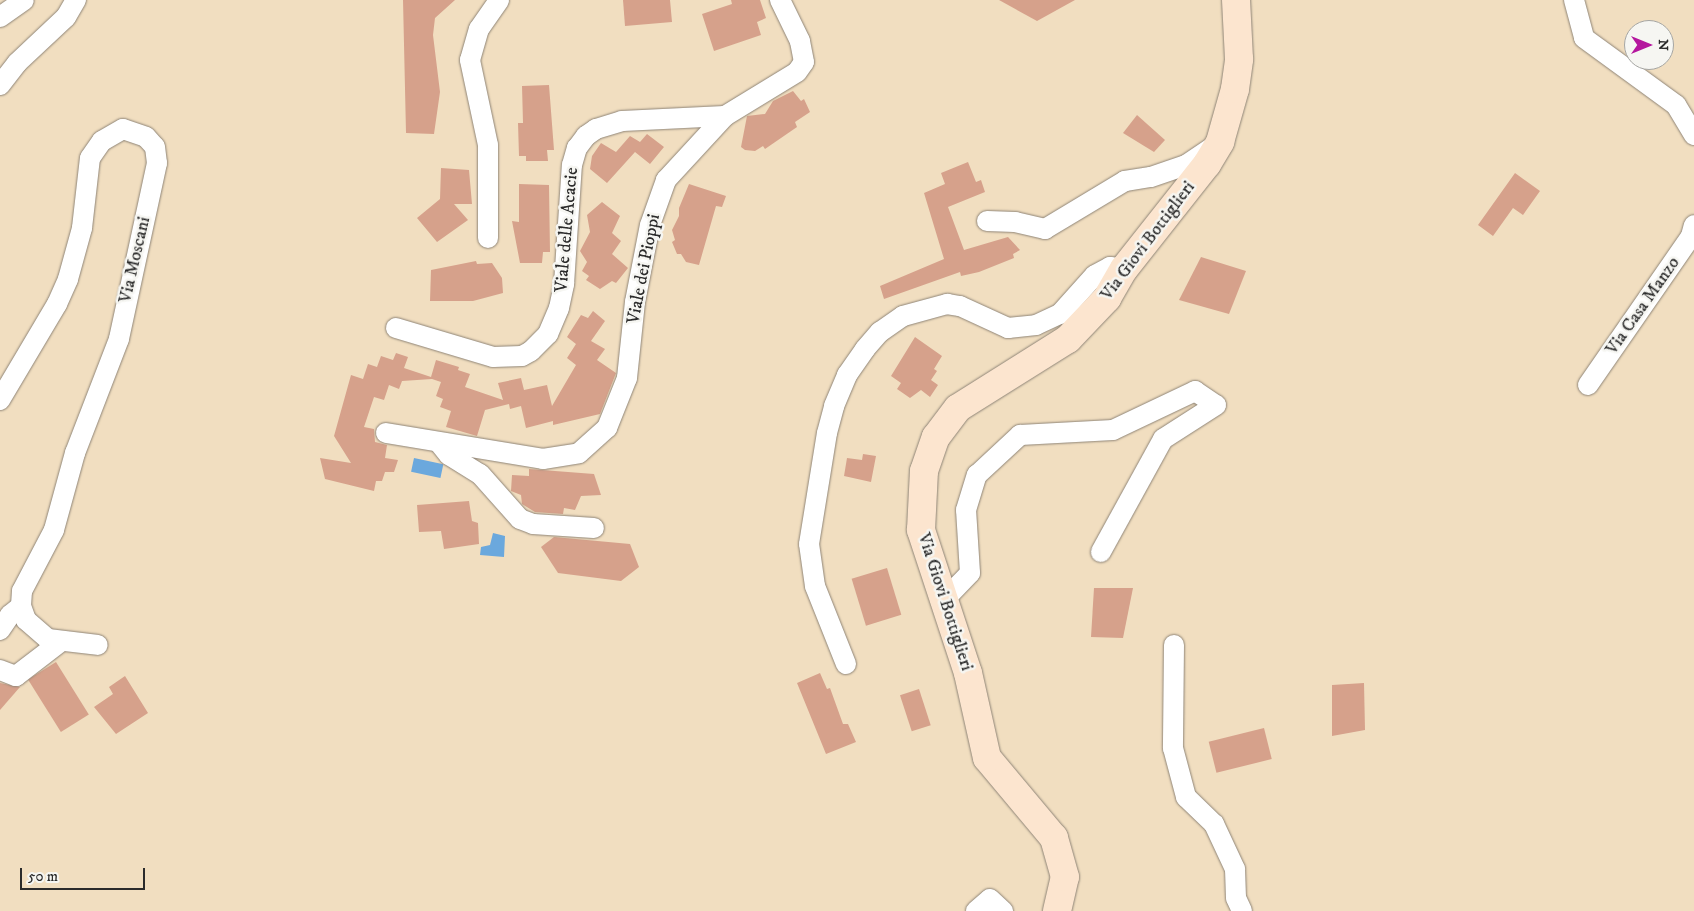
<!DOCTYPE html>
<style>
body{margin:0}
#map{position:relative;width:1694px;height:911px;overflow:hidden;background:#f1dec0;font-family:"IM FELL DW Pica",serif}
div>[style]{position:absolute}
.water>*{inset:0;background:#6ba8dd;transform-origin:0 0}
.building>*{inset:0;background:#d6a18b;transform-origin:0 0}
.roads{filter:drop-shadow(0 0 1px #8e8476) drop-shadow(0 0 1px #8e8476)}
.street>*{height:20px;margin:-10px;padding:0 10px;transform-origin:10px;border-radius:10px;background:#fff}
.secondary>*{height:28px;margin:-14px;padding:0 14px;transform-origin:14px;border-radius:14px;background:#fce5cf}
span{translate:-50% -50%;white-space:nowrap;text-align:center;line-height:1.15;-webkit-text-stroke:5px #f6f6f2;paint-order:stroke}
.street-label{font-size:18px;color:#2b2b2b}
.north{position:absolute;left:1624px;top:20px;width:50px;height:50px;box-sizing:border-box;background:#f6f6f2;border:1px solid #a5a5a2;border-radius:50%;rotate:90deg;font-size:14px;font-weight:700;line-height:20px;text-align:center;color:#2b2b2b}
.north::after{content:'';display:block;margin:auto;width:18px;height:22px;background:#b5179e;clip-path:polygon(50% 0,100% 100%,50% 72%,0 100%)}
.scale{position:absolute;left:20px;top:868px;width:125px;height:22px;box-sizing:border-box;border:2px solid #2b2b2b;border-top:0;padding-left:6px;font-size:15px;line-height:18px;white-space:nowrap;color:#2b2b2b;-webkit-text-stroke:4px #f6f6f2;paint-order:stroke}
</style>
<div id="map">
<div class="water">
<i style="left:414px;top:458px;width:30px;height:14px;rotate:12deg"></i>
<i style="clip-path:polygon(493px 533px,505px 536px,504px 557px,480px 555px,481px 547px,490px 545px)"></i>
</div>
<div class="building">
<i style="clip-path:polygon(403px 0,455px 0,435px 18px,433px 35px,440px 92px,434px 134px,406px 133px)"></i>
<i style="clip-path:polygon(623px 0,670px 0,672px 22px,625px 26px)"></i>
<i style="clip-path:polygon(731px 0,760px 0,766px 18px,757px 22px,761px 35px,714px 51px,702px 14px,732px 4px)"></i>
<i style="clip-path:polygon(999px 0,1075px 0,1037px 21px)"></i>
<i style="clip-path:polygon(549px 85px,554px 150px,547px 150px,548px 161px,526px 161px,526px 156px,519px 156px,518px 123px,523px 123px,522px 86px)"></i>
<i style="clip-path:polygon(793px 91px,801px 101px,804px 99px,810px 112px,795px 122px,797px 127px,765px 149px,763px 146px,755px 151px,745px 150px,741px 147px,747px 116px,765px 114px,773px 101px)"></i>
<i style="clip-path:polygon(1137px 115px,1165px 140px,1154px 152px,1123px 133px)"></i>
<i style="clip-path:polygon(647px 134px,664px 147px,650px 164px,635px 152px,607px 183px,590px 169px,592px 156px,601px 143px,616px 152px,630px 136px,640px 142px)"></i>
<i style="clip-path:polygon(968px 162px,976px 182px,981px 180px,985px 192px,948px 207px,964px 250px,1008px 237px,1020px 250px,1013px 254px,1014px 258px,979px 272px,961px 276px,960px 272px,884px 299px,880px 286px,944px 259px,924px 193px,945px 184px,941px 173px)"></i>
<i style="clip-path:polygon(441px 168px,469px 170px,472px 204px,454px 204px,468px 220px,437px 242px,417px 218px,440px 199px)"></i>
<i style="clip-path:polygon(1515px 173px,1540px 191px,1523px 215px,1513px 208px,1493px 236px,1478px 225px)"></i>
<i style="clip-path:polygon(519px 184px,549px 185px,550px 252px,543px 252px,542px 263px,520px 263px,512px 221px,519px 222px)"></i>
<i style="clip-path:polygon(689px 184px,726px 196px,722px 207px,716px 206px,699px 265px,686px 262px,681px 254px,677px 254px,672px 242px,675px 240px,672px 230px,679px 216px,679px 208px)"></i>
<i style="clip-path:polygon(602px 202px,620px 216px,612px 233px,621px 241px,612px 254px,628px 268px,616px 283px,612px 281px,600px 289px,586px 280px,589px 276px,582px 271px,587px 262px,580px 251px,590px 232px,587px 215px)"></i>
<i style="clip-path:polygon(1201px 257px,1246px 271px,1229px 314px,1179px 300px)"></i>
<i style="clip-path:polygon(476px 261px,477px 264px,492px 263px,502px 278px,503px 293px,473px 301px,430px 301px,431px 270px)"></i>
<i style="clip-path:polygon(593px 311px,605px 321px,591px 341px,605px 349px,597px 360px,616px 373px,600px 414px,553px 425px,553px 421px,526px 428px,521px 406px,510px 409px,509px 404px,485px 410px,477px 436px,446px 427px,451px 411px,440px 407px,443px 399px,436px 396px,441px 382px,432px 379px,402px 381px,399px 389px,389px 385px,384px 400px,374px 397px,364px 427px,374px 429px,375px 442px,387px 445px,385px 458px,398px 460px,394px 472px,385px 472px,382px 481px,376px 481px,374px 491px,325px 479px,320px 458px,351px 463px,334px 436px,351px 375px,363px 379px,368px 364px,377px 367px,381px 356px,393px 360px,396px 353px,408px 357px,404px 368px,431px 377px,436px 360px,459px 367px,458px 370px,470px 374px,465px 387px,503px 400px,498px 383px,521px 378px,524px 390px,547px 385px,552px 406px,576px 365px,567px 358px,576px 344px,567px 337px,581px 315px,588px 318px)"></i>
<i style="clip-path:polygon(915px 337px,942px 356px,934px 369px,937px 371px,931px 380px,938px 385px,930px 397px,921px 390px,910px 398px,897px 389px,901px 383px,891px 376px)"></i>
<i style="clip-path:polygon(863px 454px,876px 456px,871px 482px,844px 476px,847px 458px,862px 460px)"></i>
<i style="clip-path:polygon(529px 469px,594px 474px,601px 495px,581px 496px,575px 510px,564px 508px,563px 514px,535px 512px,522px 504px,521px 495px,511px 491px,512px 475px,529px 476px)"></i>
<i style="clip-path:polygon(469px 501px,472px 521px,478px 523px,479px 544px,444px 549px,441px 531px,419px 532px,417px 505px)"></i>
<i style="clip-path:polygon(554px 537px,630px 544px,639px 567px,621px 581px,558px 573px,541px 547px)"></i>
<i style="left:887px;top:568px;width:49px;height:37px;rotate:73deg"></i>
<i style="clip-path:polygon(1094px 588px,1133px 588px,1123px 638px,1091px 637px)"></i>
<i style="left:56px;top:662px;width:62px;height:33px;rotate:58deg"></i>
<i style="clip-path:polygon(820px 673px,827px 689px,830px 688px,843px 724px,848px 724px,856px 742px,826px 754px,797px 683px)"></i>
<i style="clip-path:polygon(125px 676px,148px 713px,116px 734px,94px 707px,113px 694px,109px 687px)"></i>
<i style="clip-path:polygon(0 683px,20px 687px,0 710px)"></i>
<i style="clip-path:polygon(1364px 683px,1365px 730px,1332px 736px,1332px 685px)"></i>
<i style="left:919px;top:689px;width:38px;height:20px;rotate:72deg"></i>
<i style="left:1264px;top:728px;width:32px;height:57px;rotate:76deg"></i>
</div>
<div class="roads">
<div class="street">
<i style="left:1574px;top:0;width:39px;rotate:75deg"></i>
<i style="left:1584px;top:38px;width:114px;rotate:36.1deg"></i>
<i style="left:1676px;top:105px;width:35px;rotate:59deg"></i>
<i style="left:0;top:17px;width:29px;rotate:-35deg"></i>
<i style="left:0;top:85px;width:28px;rotate:-52deg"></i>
<i style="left:17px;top:63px;width:67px;rotate:-43.2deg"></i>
<i style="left:66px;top:17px;width:20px;rotate:-60deg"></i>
<i style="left:987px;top:221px;width:28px;rotate:2deg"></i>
<i style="left:1015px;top:222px;width:31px;rotate:13deg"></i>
<i style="left:1045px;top:229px;width:93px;rotate:-31deg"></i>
<i style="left:1125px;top:181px;width:26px;rotate:-9deg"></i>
<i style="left:1151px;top:177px;width:37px;rotate:-19deg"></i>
<i style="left:1186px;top:165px;width:34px;rotate:-34deg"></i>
<i style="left:488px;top:238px;width:93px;rotate:-90deg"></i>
<i style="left:488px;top:145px;width:87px;rotate:-102deg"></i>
<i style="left:470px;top:60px;width:32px;rotate:-74deg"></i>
<i style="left:479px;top:29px;width:35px;rotate:-55deg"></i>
<i style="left:396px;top:328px;width:101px;rotate:16.6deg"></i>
<i style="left:493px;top:357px;width:29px;rotate:-2deg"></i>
<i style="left:522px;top:356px;width:10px;rotate:-29deg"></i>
<i style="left:531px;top:351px;width:24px;rotate:-45deg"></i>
<i style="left:548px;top:334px;width:28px;rotate:-67deg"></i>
<i style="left:559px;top:308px;width:25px;rotate:-78deg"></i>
<i style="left:564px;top:284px;width:119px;rotate:-86.2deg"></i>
<i style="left:572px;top:165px;width:18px;rotate:-74deg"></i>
<i style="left:577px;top:148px;width:15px;rotate:-53deg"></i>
<i style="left:586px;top:136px;width:12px;rotate:-35deg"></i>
<i style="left:596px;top:129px;width:27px;rotate:-17deg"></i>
<i style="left:622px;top:121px;width:103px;rotate:-2.8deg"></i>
<i style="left:1588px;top:385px;width:181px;rotate:-55.3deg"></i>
<i style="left:1691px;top:236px;width:11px;rotate:-75deg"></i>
<i style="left:0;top:400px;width:112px;rotate:-59.3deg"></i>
<i style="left:57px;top:304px;width:27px;rotate:-66deg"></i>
<i style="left:68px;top:279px;width:53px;rotate:-74.6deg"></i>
<i style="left:82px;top:228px;width:70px;rotate:-83.5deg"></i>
<i style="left:90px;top:158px;width:21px;rotate:-55deg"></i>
<i style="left:102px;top:141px;width:24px;rotate:-30deg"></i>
<i style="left:123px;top:129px;width:24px;rotate:19deg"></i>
<i style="left:146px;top:137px;width:13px;rotate:48deg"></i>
<i style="left:155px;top:147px;width:16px;rotate:83deg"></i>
<i style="left:157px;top:163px;width:180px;rotate:102.2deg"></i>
<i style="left:119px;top:339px;width:122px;rotate:111.1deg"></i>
<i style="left:75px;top:453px;width:80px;rotate:105.3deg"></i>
<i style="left:54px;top:530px;width:69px;rotate:117.7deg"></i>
<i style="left:22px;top:591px;width:15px;rotate:94deg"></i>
<i style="left:21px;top:606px;width:15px;rotate:70deg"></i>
<i style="left:26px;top:620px;width:29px;rotate:41deg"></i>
<i style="left:48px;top:639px;width:50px;rotate:6.8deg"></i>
<i style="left:386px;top:433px;width:159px;rotate:9.4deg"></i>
<i style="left:543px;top:459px;width:36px;rotate:-9deg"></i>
<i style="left:579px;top:453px;width:38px;rotate:-42deg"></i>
<i style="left:607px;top:428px;width:54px;rotate:-68.2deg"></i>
<i style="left:627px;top:378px;width:76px;rotate:-84deg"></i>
<i style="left:635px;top:302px;width:78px;rotate:-79deg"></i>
<i style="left:650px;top:225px;width:48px;rotate:-70.4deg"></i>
<i style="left:666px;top:180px;width:87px;rotate:-47.3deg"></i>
<i style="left:725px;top:116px;width:84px;rotate:-31.4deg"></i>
<i style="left:797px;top:72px;width:12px;rotate:-55deg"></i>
<i style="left:804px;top:62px;width:21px;rotate:-101deg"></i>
<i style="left:800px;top:41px;width:46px;rotate:-116deg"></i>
<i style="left:440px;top:444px;width:14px;rotate:51deg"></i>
<i style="left:449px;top:455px;width:36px;rotate:32deg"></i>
<i style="left:480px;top:474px;width:60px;rotate:48.4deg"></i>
<i style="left:520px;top:519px;width:14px;rotate:21deg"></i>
<i style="left:533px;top:524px;width:61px;rotate:3.8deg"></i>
<i style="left:945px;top:599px;width:36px;rotate:-46deg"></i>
<i style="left:970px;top:573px;width:63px;rotate:-93.6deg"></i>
<i style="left:966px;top:510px;width:37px;rotate:-73deg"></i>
<i style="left:977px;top:475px;width:59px;rotate:-42.9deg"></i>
<i style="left:1020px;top:435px;width:93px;rotate:-3.1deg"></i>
<i style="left:1113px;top:430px;width:91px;rotate:-25.4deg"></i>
<i style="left:1195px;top:391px;width:25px;rotate:34deg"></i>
<i style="left:1216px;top:405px;width:63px;rotate:147.3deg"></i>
<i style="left:1163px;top:439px;width:129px;rotate:118.8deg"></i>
<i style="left:0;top:630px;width:18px;rotate:-56deg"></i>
<i style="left:10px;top:615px;width:14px;rotate:-39deg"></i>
<i style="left:1174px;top:645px;width:103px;rotate:90.6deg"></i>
<i style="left:1173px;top:748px;width:51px;rotate:75.1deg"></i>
<i style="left:1186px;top:797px;width:39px;rotate:44deg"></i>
<i style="left:1214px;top:824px;width:50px;rotate:65deg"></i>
<i style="left:1235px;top:869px;width:29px;rotate:88deg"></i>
<i style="left:1236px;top:898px;width:14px;rotate:65deg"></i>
<i style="left:846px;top:664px;width:84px;rotate:-111.7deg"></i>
<i style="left:815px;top:586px;width:42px;rotate:-98.1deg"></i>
<i style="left:809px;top:544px;width:112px;rotate:-80.8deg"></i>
<i style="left:827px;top:433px;width:28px;rotate:-75deg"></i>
<i style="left:834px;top:406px;width:34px;rotate:-67deg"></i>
<i style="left:847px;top:375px;width:32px;rotate:-55deg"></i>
<i style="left:865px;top:349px;width:23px;rotate:-49deg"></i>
<i style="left:880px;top:332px;width:28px;rotate:-35deg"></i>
<i style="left:903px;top:316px;width:46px;rotate:-15.3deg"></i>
<i style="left:947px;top:304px;width:13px;rotate:9deg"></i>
<i style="left:960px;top:306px;width:53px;rotate:24.6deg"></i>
<i style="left:1008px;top:328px;width:28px;rotate:-6deg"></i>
<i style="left:1036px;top:325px;width:26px;rotate:-25deg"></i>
<i style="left:1060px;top:314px;width:52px;rotate:-48.1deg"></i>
<i style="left:1095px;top:275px;width:17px;rotate:-28deg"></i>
<i style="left:1110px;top:267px;width:14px;rotate:8deg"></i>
<i style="left:0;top:670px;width:17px;rotate:21deg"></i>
<i style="left:16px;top:676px;width:54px;rotate:-37.5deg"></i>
<i style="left:976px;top:911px;width:18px;rotate:-41deg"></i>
<i style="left:990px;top:899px;width:18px;rotate:43deg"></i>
</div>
<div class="secondary">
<i style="left:1057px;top:911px;width:35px;rotate:-77deg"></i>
<i style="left:1065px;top:877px;width:41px;rotate:-105.8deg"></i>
<i style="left:1054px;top:838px;width:104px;rotate:-129.9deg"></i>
<i style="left:987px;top:758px;width:87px;rotate:-102.6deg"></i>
<i style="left:968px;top:673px;width:151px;rotate:-108.2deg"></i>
<i style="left:921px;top:530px;width:59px;rotate:-87.1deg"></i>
<i style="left:924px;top:471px;width:36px;rotate:-71deg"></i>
<i style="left:936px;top:437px;width:36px;rotate:-53deg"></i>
<i style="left:958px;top:408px;width:130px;rotate:-32.1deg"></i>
<i style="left:1068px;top:339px;width:57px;rotate:-46.4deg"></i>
<i style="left:1107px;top:298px;width:34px;rotate:-60deg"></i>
<i style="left:1124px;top:269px;width:134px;rotate:-51.7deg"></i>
<i style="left:1207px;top:164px;width:26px;rotate:-59deg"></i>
<i style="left:1220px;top:142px;width:55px;rotate:-74.2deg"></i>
<i style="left:1235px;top:89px;width:30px;rotate:-82deg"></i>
<i style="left:1239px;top:59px;width:59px;rotate:-92.9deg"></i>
</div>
</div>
<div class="street-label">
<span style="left:567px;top:230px;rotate:-85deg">Viale delle Acacie</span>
<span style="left:1148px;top:241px;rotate:-53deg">Via Giovi Bottiglieri</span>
<span style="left:135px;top:260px;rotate:-77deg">Via Moscani</span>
<span style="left:644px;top:269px;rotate:-79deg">Viale dei Pioppi</span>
<span style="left:1643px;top:306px;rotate:-55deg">Via Casa Manzo</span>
<span style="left:945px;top:602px;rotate:72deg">Via Giovi Bottiglieri</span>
</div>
<div class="north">N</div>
<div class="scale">50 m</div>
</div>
